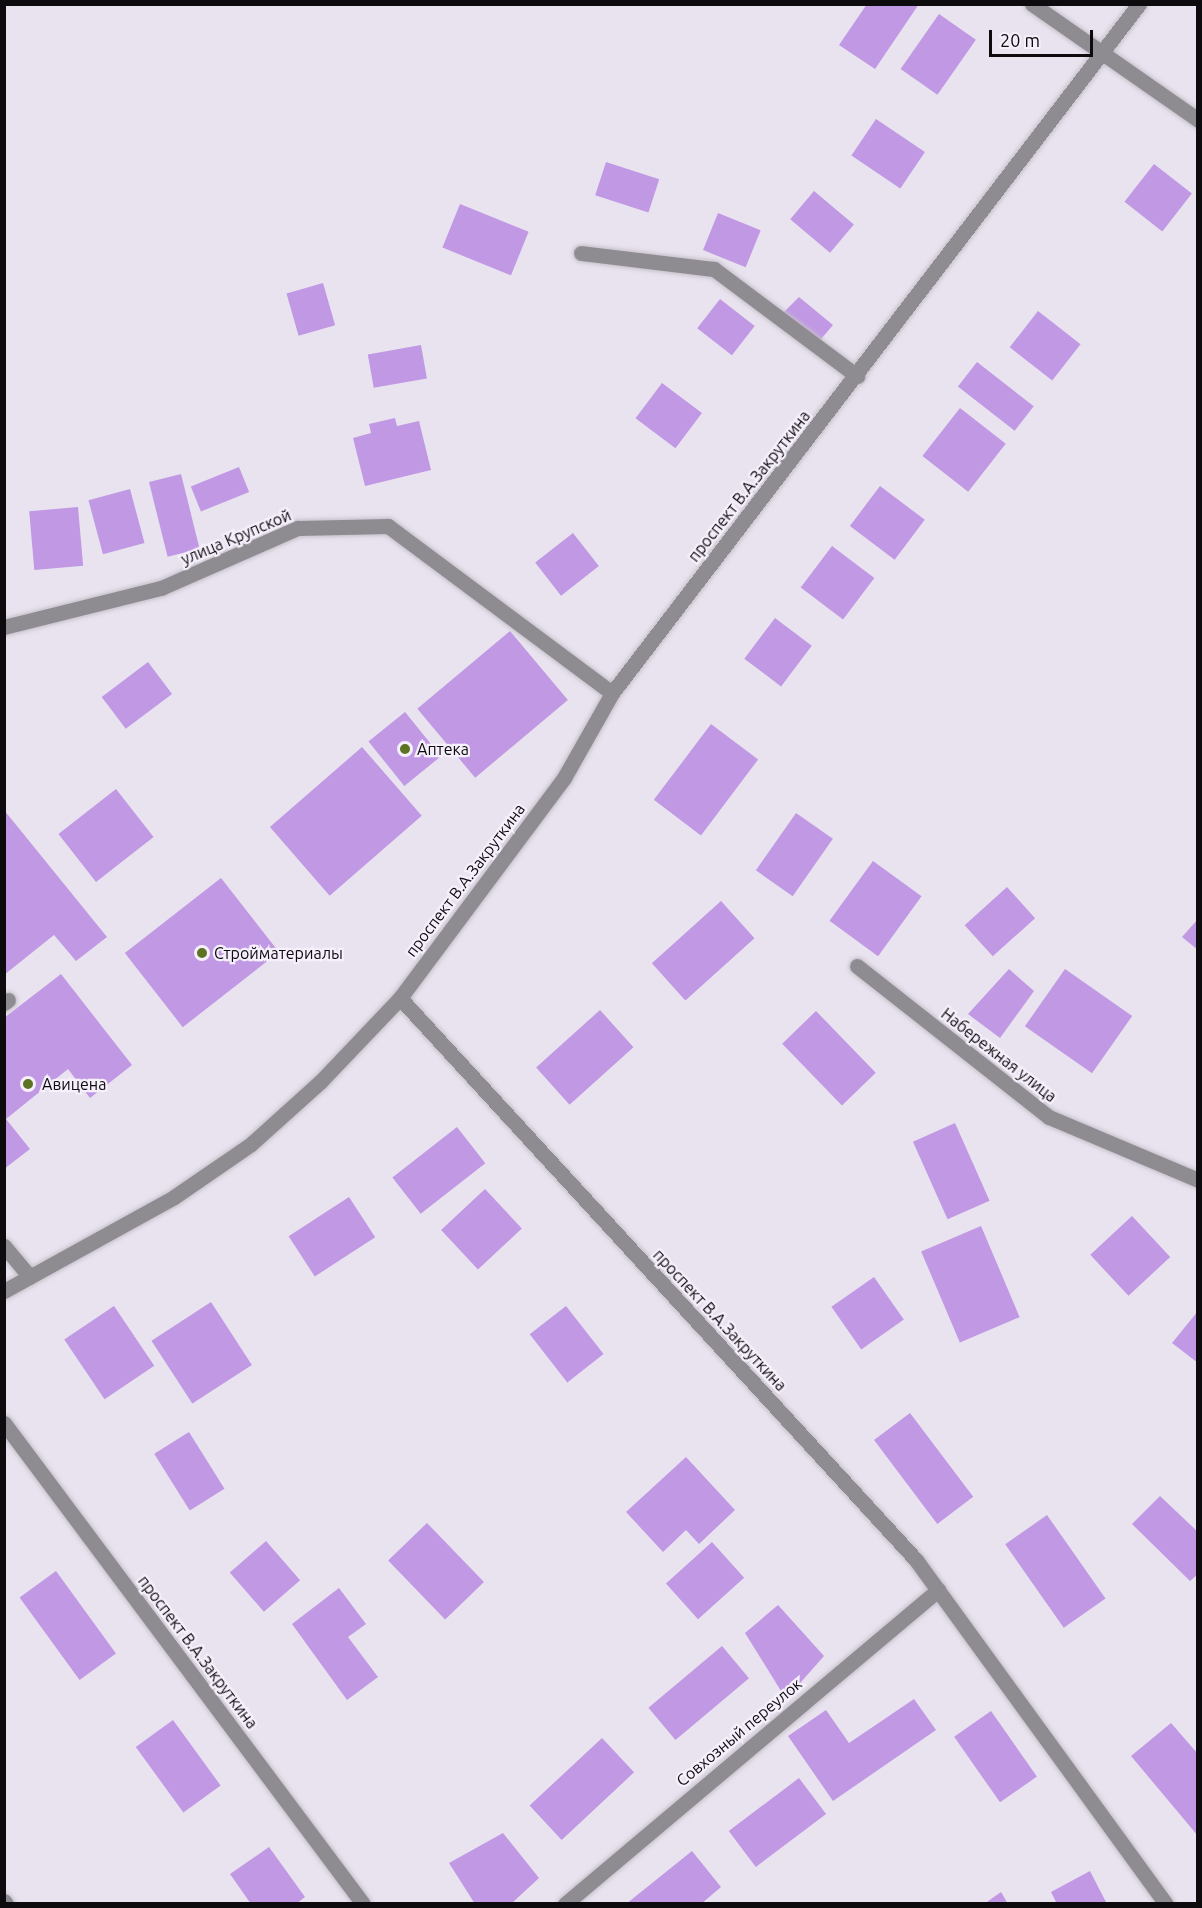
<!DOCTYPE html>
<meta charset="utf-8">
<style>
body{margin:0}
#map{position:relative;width:1202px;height:1908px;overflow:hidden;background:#e9e3ef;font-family:Ubuntu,sans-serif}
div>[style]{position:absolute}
.building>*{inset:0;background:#c098e4;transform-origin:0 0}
.roads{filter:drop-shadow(0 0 2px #c6c0cb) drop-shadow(0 0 2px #c6c0cb)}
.minor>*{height:15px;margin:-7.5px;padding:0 7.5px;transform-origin:7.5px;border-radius:7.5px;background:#8e8c91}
.dots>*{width:16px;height:16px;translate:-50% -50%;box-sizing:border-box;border:3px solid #f6f0fc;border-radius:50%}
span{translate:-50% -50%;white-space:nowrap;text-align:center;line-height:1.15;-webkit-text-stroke:4.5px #f6f0fc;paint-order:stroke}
.street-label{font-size:16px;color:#0d0b0e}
.poi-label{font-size:16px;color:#0d0b0e}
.left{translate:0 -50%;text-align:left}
.frame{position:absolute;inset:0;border:6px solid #0d0b0e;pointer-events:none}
.scale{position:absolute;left:989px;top:30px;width:104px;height:27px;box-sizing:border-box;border:3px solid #0d0b0e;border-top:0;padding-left:8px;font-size:18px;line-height:21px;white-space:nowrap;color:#0d0b0e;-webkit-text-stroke:4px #f6f0fc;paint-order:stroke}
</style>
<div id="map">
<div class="building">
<i style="clip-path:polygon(867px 4px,919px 4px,875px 69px,839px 45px)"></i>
<i style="left:939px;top:14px;width:45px;height:67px;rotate:35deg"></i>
<i style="left:876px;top:119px;width:59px;height:44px;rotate:34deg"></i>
<i style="left:606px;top:162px;width:56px;height:35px;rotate:18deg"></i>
<i style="left:1154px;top:164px;width:48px;height:48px;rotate:38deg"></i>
<i style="left:814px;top:191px;width:52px;height:37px;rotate:40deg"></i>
<i style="left:460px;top:204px;width:74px;height:47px;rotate:22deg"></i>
<i style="left:718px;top:213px;width:46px;height:40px;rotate:22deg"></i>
<i style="left:323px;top:283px;width:44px;height:38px;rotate:74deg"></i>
<i style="clip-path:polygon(799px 297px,833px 325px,816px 345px,778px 318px)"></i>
<i style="left:720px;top:299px;width:44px;height:37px;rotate:38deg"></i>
<i style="left:1038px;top:311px;width:54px;height:46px;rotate:38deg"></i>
<i style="left:421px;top:345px;width:34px;height:54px;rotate:80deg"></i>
<i style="left:977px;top:362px;width:72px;height:31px;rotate:38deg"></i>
<i style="left:662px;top:383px;width:50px;height:44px;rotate:37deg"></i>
<i style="left:960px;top:408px;width:58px;height:61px;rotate:38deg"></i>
<i style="clip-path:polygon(395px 418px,397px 426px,419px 421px,431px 470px,365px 486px,353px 438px,371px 433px,369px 424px)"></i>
<i style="left:239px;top:467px;width:27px;height:52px;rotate:68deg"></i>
<i style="left:181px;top:474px;width:77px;height:33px;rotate:76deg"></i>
<i style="left:880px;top:486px;width:56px;height:50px;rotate:37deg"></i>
<i style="left:130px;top:489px;width:56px;height:43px;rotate:75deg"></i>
<i style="left:78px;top:507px;width:59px;height:49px;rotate:85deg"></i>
<i style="left:573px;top:533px;width:42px;height:48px;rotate:52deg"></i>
<i style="left:832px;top:546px;width:53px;height:52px;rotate:37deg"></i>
<i style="left:775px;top:618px;width:46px;height:51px;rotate:37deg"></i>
<i style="left:510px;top:631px;width:90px;height:121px;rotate:50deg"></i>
<i style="left:148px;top:662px;width:40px;height:58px;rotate:53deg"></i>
<i style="left:405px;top:712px;width:57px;height:47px;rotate:51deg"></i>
<i style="left:711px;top:724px;width:59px;height:95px;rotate:37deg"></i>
<i style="left:362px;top:747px;width:91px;height:122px;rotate:49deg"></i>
<i style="left:116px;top:789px;width:61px;height:73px;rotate:52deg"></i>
<i style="clip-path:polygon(4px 810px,107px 937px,76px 961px,54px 935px,4px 975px)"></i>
<i style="left:796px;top:813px;width:45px;height:70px;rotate:35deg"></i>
<i style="left:873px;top:861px;width:60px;height:74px;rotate:36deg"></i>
<i style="left:221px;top:878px;width:94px;height:122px;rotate:52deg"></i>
<i style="left:1007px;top:887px;width:42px;height:57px;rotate:48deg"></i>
<i style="left:721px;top:901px;width:50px;height:93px;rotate:48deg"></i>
<i style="clip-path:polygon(1198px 919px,1198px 950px,1182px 937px)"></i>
<i style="clip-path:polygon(1009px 969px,1034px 991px,1000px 1038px,968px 1014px)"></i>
<i style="left:1065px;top:969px;width:82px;height:70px;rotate:35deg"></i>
<i style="clip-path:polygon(61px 974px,132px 1065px,90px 1098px,68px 1069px,6px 1119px,30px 1149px,4px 1169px,4px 1018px)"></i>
<i style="left:600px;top:1010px;width:50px;height:86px;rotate:48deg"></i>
<i style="left:816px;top:1011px;width:86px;height:47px;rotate:46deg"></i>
<i style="left:955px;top:1123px;width:85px;height:46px;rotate:66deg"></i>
<i style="left:457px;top:1127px;width:46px;height:82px;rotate:52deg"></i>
<i style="left:485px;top:1189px;width:54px;height:60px;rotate:47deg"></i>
<i style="left:349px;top:1197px;width:48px;height:72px;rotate:57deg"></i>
<i style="left:1132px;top:1216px;width:56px;height:57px;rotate:47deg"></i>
<i style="left:981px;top:1226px;width:99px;height:65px;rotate:67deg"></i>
<i style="left:874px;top:1277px;width:52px;height:52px;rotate:55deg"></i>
<i style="left:211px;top:1302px;width:75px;height:71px;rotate:57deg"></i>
<i style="left:114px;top:1306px;width:72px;height:60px;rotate:56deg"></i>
<i style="left:566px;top:1306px;width:61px;height:46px;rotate:52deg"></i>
<i style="clip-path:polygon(1198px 1311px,1198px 1363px,1172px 1343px)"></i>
<i style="left:910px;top:1413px;width:105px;height:45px;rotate:53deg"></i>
<i style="left:189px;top:1432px;width:67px;height:41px;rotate:58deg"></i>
<i style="clip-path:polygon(686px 1457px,735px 1510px,699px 1544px,686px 1530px,663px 1552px,626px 1512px)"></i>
<i style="clip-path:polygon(1160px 1496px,1198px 1532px,1198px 1574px,1190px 1581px,1132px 1524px)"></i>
<i style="left:1047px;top:1515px;width:102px;height:51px;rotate:55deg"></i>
<i style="left:427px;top:1523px;width:82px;height:54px;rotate:46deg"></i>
<i style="left:266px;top:1541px;width:52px;height:48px;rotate:49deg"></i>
<i style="left:712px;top:1542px;width:48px;height:62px;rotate:48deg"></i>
<i style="left:56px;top:1571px;width:102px;height:45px;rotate:54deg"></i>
<i style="clip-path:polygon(339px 1588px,366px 1624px,348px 1637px,378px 1677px,347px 1700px,292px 1624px)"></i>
<i style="clip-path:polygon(778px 1605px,824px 1656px,786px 1699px,745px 1633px)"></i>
<i style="left:722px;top:1646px;width:42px;height:96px;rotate:50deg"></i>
<i style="clip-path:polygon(914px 1699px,936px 1730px,833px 1801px,788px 1736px,826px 1710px,849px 1743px)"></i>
<i style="left:991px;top:1711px;width:80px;height:45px;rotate:55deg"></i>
<i style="left:173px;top:1720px;width:81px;height:46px;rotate:54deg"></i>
<i style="clip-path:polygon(1171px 1723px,1198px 1754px,1198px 1836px,1131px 1756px)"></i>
<i style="left:602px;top:1738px;width:47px;height:99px;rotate:47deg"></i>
<i style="left:799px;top:1778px;width:45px;height:88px;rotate:53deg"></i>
<i style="clip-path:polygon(503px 1833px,539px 1878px,511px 1904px,475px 1904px,449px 1863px)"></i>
<i style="clip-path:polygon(269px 1847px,305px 1897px,296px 1904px,251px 1904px,230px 1874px)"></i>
<i style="clip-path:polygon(692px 1851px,721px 1887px,701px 1904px,626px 1904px)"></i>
<i style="clip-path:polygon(1090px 1871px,1107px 1904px,1057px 1904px,1051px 1892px)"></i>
<i style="clip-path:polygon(1001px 1892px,1008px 1904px,984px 1904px)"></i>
</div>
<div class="roads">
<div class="minor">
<i style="left:1032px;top:4px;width:203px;rotate:34.9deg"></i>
<i style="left:581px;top:253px;width:134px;rotate:6.9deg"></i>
<i style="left:714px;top:269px;width:179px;rotate:36.8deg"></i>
<i style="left:4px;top:627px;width:162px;rotate:-14deg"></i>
<i style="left:161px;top:588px;width:150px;rotate:-23.7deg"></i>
<i style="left:298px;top:528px;width:90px;rotate:-1.3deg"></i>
<i style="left:388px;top:526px;width:279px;rotate:36.7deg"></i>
<i style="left:857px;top:966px;width:244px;rotate:38.2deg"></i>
<i style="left:1049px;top:1117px;width:162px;rotate:22.9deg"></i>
<i style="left:400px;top:998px;width:763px;rotate:47.44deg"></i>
<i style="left:916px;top:1560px;width:425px;rotate:54deg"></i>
<i style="left:4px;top:1003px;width:5px;rotate:-37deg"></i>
<i style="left:4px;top:1246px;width:40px;rotate:50deg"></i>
<i style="left:4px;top:1291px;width:194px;rotate:-28.9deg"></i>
<i style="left:174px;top:1197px;width:93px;rotate:-34.5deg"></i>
<i style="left:251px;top:1144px;width:94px;rotate:-42deg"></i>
<i style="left:321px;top:1081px;width:115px;rotate:-46.4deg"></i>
<i style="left:400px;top:998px;width:274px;rotate:-53.3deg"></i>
<i style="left:564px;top:778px;width:98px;rotate:-60.5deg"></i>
<i style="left:612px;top:693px;width:867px;rotate:-52.59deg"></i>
<i style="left:4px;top:1423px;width:600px;rotate:53.26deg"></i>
<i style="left:4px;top:1901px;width:4px;rotate:56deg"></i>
<i style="left:565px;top:1904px;width:488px;rotate:-40.1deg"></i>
</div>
</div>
<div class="dots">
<i style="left:405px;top:749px;background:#5d7222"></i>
<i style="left:202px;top:953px;background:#5d7222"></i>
<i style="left:28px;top:1084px;background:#5d7222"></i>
</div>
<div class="street-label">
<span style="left:749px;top:486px;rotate:-52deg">проспект В.А.Закруткина</span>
<span style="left:236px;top:537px;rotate:-23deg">улица Крупской</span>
<span style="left:465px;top:880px;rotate:-53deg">проспект В.А.Закруткина</span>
<span style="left:999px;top:1055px;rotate:38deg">Набережная улица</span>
<span style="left:720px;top:1320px;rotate:47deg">проспект В.А.Закруткина</span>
<span style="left:198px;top:1652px;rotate:53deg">проспект В.А.Закруткина</span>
<span style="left:739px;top:1732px;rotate:-40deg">Совхозный переулок</span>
</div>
<div class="poi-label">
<span class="left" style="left:417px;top:749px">Аптека</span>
<span class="left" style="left:214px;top:953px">Стройматериалы</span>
<span class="left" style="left:42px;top:1084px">Авицена</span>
</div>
<div class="frame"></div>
<div class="scale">20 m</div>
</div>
